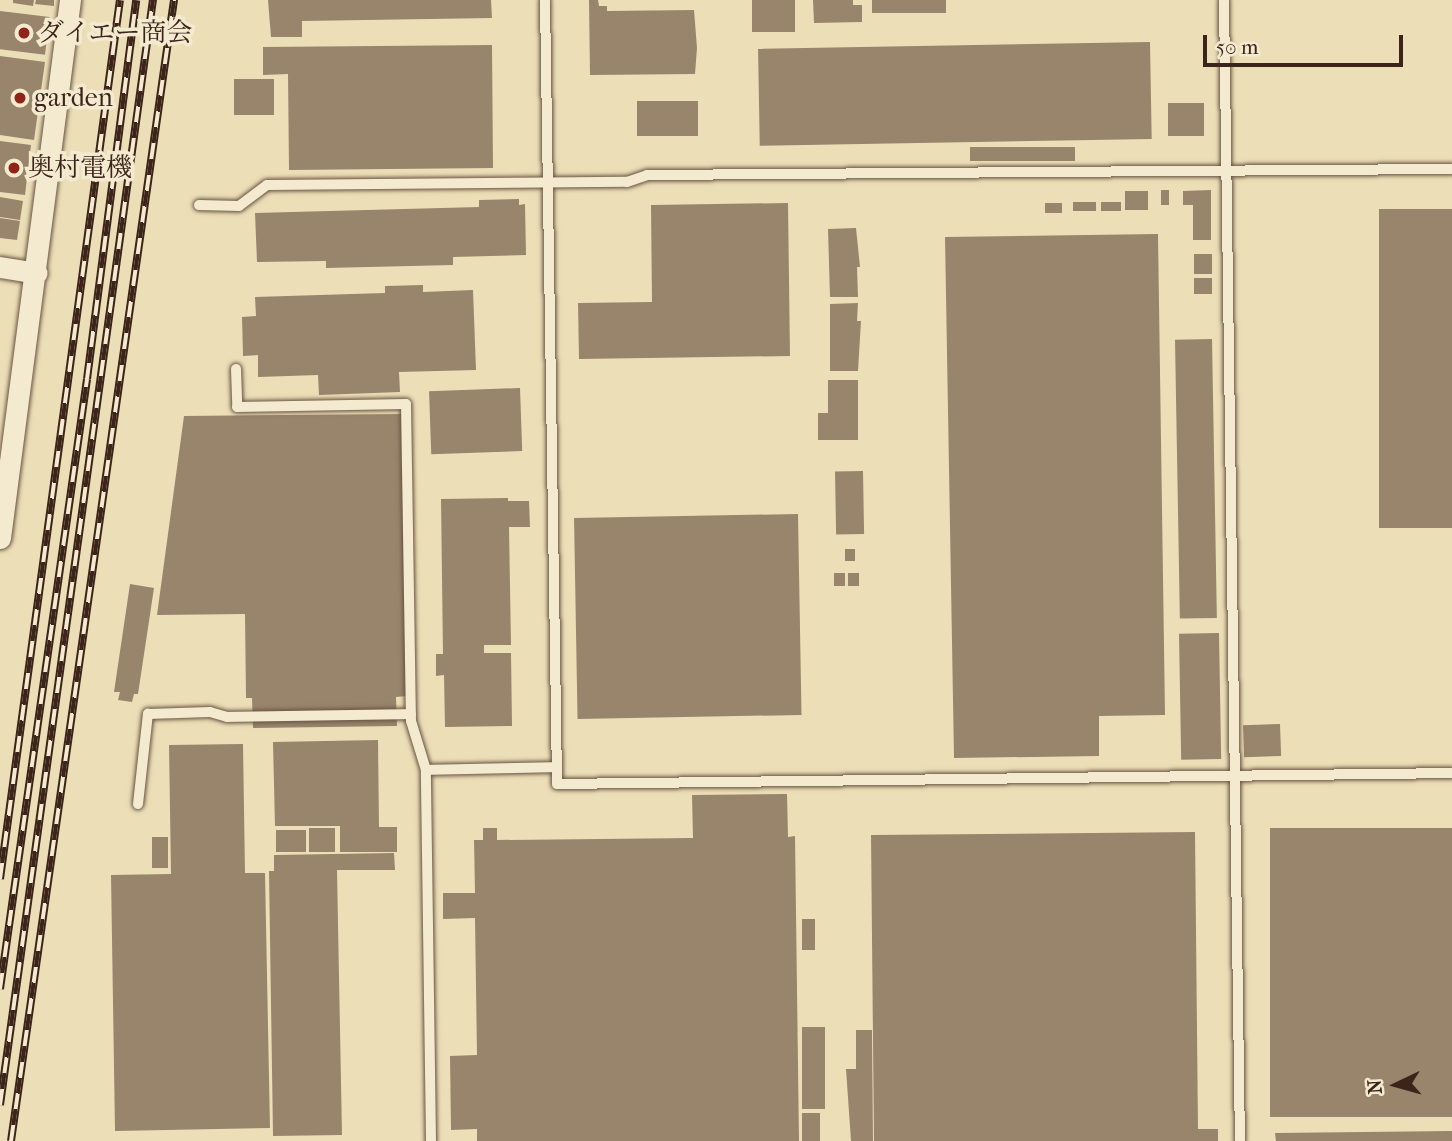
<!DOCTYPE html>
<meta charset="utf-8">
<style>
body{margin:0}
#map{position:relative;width:1452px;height:1141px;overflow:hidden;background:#ecdfb7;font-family:"IM FELL French Canon","Noto Serif JP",serif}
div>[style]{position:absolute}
.building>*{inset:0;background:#98856c;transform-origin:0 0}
.roads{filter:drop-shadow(0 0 2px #685341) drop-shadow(0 0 2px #685341)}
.lane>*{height:10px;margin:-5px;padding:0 5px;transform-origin:5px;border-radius:5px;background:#f3ead0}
.street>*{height:21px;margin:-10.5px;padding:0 10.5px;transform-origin:10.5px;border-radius:10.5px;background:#f3ead0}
.rail>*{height:8px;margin-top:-4px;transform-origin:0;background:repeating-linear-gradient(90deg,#f3ead0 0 16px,#3c241a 0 32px);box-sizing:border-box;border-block:2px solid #3c241a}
.dots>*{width:19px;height:19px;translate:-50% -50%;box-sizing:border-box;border:4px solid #f3ead0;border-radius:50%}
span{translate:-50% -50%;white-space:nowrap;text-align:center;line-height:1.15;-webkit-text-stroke:7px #f3ead0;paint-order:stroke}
.poi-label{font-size:26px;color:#3c241a}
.left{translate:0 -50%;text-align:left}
.north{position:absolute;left:1361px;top:1050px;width:70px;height:70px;-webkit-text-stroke:5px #f3ead0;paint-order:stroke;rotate:265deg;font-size:19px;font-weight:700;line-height:28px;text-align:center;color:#3c241a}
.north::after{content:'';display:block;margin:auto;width:24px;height:32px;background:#3c241a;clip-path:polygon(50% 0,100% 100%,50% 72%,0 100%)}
.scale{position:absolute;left:1203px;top:35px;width:200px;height:32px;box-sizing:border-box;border:4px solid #3c241a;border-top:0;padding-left:9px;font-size:21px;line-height:24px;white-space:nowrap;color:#3c241a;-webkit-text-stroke:5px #f3ead0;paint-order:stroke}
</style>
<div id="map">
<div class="building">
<i style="clip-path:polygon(13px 0,34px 0,33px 6px,13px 3px)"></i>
<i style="clip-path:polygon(36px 0,54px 0,54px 6px,35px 4px)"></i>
<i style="clip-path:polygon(268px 0,491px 0,492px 18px,302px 21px,302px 37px,271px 37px)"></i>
<i style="clip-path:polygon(589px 0,598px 0,599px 6px,607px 6px,607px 11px,694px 10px,697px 48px,695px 74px,590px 75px)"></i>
<i style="left:752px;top:0;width:43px;height:32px"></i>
<i style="clip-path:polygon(813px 0,853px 0,853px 5px,862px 5px,862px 22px,814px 23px)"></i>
<i style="left:872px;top:0;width:74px;height:13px"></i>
<i style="left:0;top:11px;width:50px;height:38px;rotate:7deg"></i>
<i style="left:1150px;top:42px;width:97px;height:392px;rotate:89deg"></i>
<i style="clip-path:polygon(492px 45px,493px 168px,289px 170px,288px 74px,263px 75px,263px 47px)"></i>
<i style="clip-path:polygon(0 56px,45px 62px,34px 140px,0 135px)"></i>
<i style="left:234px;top:79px;width:40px;height:36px"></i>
<i style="left:637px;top:101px;width:61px;height:35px"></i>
<i style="left:1168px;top:103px;width:36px;height:33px"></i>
<i style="clip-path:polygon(0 141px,31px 145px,25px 195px,0 192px)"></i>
<i style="left:1075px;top:147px;width:14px;height:105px;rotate:90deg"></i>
<i style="left:1161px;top:190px;width:8px;height:15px"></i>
<i style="clip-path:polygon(1211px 190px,1211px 240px,1193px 240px,1193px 205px,1183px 205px,1183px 191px)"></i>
<i style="left:1125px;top:191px;width:23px;height:19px"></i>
<i style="clip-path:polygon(0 197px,23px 201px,20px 220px,0 217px)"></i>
<i style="clip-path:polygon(519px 199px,519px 205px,525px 204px,526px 255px,453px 257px,453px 265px,326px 268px,326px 261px,257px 262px,255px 213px,479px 207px,479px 200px)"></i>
<i style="left:1096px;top:202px;width:9px;height:23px;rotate:90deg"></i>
<i style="left:1121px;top:202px;width:9px;height:20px;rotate:90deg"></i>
<i style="clip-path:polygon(788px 203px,790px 356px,579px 359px,578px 303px,652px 302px,651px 205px)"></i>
<i style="left:1045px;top:203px;width:17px;height:10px"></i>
<i style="left:1452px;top:209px;width:319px;height:73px;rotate:90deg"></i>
<i style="clip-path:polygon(0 218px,20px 221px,17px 240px,0 238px)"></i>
<i style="clip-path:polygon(856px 228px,860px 267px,857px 267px,858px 297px,830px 297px,828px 229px)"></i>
<i style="clip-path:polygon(1158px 234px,1165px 715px,1099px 716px,1099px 756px,954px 758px,945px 237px)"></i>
<i style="left:1194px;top:254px;width:18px;height:20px"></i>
<i style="left:1194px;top:278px;width:18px;height:16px"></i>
<i style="clip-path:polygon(423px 285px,423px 292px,473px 290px,476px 370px,399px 372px,400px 392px,319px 395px,318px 375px,258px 377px,258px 355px,243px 356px,242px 317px,256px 316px,255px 297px,385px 293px,385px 286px)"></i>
<i style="clip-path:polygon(858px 303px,857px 321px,861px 321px,858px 371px,830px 371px,830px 304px)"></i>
<i style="left:1212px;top:339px;width:279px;height:37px;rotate:89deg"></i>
<i style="clip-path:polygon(828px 380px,858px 380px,858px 440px,818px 440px,818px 413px,828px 413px)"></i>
<i style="left:520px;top:388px;width:63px;height:91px;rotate:88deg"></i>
<i style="clip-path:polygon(404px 414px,407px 696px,396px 697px,397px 726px,253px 728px,252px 698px,246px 698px,245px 614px,157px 615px,184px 416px)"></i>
<i style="left:863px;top:471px;width:63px;height:28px;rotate:89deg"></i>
<i style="clip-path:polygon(508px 498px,508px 501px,529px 501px,530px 527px,509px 527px,511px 645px,484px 645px,484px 653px,511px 653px,512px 726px,445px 727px,444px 675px,436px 676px,436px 654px,443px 654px,441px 499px)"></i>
<i style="left:798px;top:514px;width:201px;height:224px;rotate:89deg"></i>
<i style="left:845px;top:549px;width:10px;height:12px"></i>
<i style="left:834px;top:573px;width:11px;height:13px"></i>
<i style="left:848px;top:573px;width:11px;height:13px"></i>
<i style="clip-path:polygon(130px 584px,154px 588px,138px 694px,134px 694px,132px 702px,118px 700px,120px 692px,114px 692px)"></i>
<i style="left:1219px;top:633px;width:126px;height:40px;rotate:89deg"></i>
<i style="left:1280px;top:724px;width:32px;height:37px;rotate:88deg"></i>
<i style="clip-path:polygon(378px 740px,379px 827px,397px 827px,397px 852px,340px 852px,340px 826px,275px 826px,273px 742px)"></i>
<i style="clip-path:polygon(243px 744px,245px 873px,265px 873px,270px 1128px,115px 1131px,111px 875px,171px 874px,169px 745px)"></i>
<i style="clip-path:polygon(787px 794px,788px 837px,795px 836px,799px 1141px,477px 1141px,477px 1129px,451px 1130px,450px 1056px,477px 1055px,475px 918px,443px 919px,443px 893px,475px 893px,474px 840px,483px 840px,483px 828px,497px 828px,497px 840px,693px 838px,692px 795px)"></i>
<i style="left:309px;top:828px;width:26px;height:24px"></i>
<i style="left:1452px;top:828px;width:289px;height:182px;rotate:90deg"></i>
<i style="left:276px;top:830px;width:30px;height:22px"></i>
<i style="clip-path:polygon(1195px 832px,1198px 1129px,1218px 1129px,1218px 1141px,874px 1141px,871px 835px)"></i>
<i style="left:152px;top:837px;width:16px;height:31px"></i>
<i style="clip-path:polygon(394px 853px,395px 870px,337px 870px,342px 1135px,273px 1136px,269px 871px,274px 871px,274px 855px)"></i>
<i style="left:802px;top:919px;width:13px;height:31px"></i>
<i style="left:802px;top:1027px;width:23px;height:82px"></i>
<i style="clip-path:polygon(856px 1030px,872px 1030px,873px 1141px,851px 1141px,846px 1069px,856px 1069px)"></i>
<i style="left:802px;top:1113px;width:18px;height:28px"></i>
<i style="clip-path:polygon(1452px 1131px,1452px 1141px,1276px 1141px,1275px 1133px)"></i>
</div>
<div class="roads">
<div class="lane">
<i style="left:545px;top:0;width:784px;rotate:89.12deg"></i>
<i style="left:557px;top:784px;width:895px;rotate:-0.7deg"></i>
<i style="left:1224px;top:0;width:1141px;rotate:89.2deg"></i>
<i style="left:199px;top:205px;width:40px;rotate:1.4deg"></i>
<i style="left:239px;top:206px;width:35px;rotate:-37deg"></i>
<i style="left:267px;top:185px;width:360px;rotate:-0.5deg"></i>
<i style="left:627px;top:182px;width:21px;rotate:-19deg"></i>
<i style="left:647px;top:175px;width:805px;rotate:-0.43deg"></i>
<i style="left:236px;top:369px;width:38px;rotate:88deg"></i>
<i style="left:237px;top:407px;width:169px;rotate:-1deg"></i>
<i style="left:406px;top:404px;width:317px;rotate:89.1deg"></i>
<i style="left:411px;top:721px;width:51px;rotate:73deg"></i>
<i style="left:138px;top:804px;width:91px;rotate:-83.7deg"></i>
<i style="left:148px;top:714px;width:62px;rotate:-1.8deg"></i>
<i style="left:210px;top:712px;width:18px;rotate:16deg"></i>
<i style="left:227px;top:717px;width:184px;rotate:-0.9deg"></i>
<i style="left:431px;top:1141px;width:371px;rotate:-90.8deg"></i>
<i style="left:426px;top:770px;width:131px;rotate:-1.3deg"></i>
</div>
<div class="street">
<i style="left:0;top:267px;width:37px;rotate:9deg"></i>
<i style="left:0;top:538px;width:543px;rotate:-82.59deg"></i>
</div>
</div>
<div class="rail">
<i style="left:0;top:879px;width:887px;rotate:-82.23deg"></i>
<i style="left:0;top:989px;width:616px;rotate:-81.88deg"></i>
<i style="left:87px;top:379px;width:382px;rotate:-82.6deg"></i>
<i style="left:0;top:1105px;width:1116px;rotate:-82.12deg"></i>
<i style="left:11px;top:1141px;width:1153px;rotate:-81.87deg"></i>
</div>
<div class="dots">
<i style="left:24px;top:33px;background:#8f2418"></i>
<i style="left:20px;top:98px;background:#8f2418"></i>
<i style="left:14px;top:168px;background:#8f2418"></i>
</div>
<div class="poi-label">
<span class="left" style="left:38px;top:33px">ダイエー商会</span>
<span class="left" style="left:34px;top:98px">garden</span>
<span class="left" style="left:28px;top:168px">奥村電機</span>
</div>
<div class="north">N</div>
<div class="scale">50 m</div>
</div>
